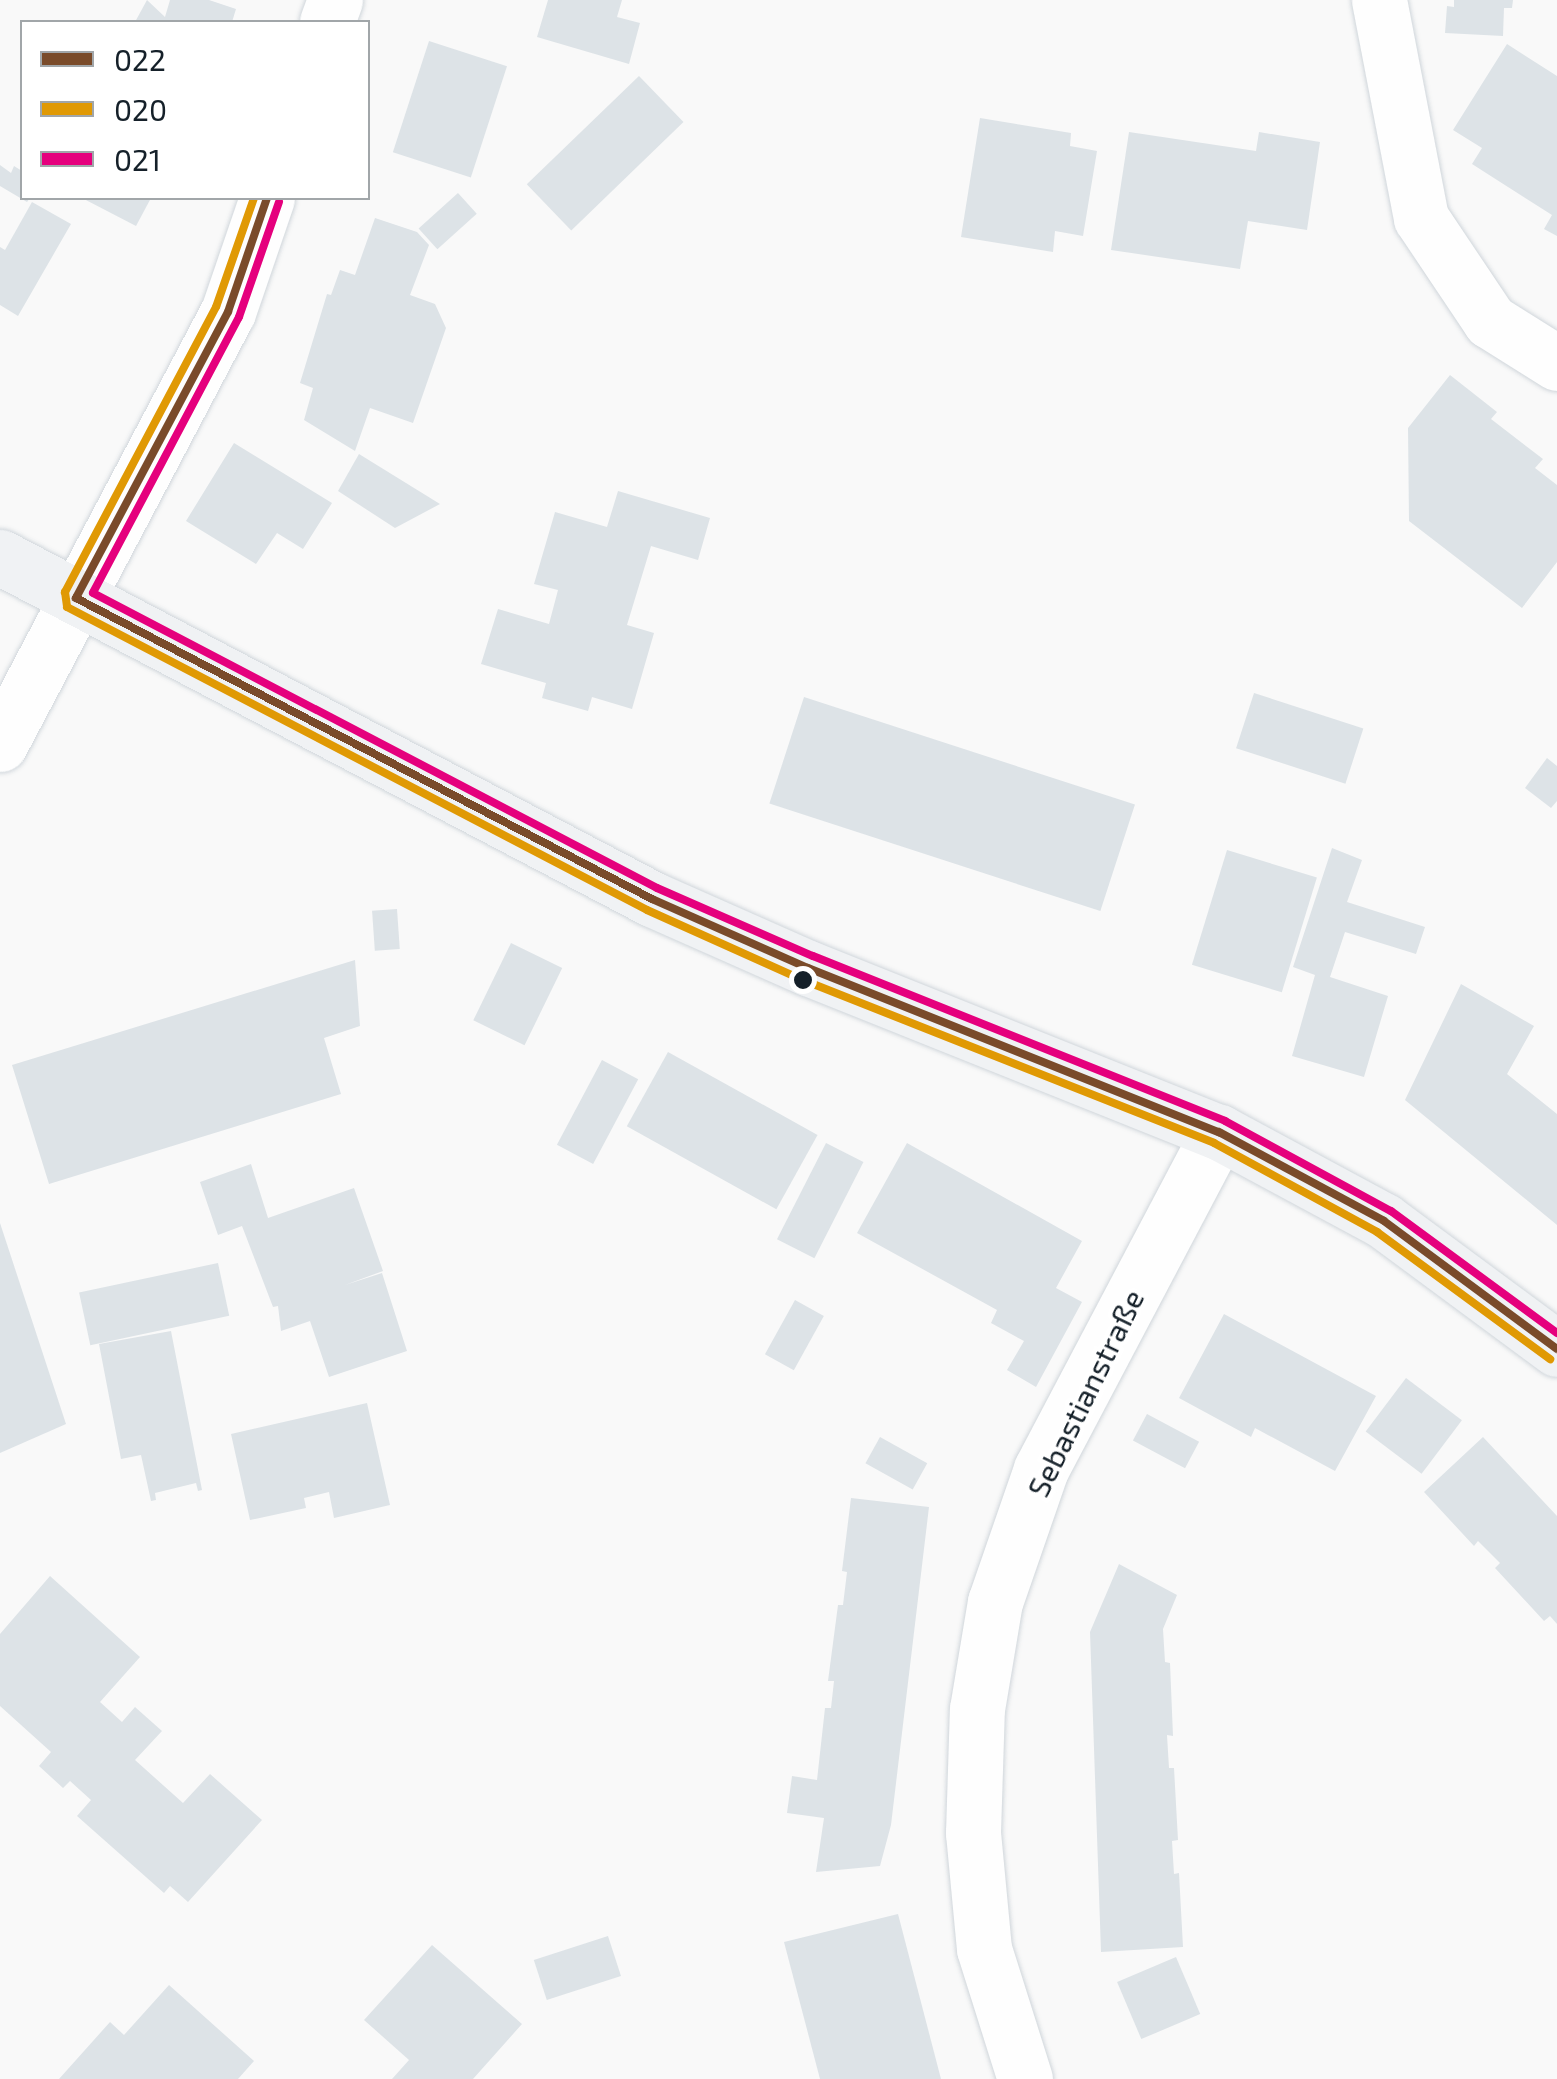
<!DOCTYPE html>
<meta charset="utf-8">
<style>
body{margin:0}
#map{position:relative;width:1557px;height:2079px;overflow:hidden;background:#f9f9f9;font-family:"Exo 2",sans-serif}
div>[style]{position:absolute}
.building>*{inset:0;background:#dde3e7;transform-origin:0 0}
.roads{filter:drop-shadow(0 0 2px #d0d6db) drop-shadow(0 0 2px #d0d6db)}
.street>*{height:55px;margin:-27.5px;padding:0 27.5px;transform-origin:27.5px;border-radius:27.5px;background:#fefefe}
.secondary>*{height:55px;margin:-27.5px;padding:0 27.5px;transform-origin:27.5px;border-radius:27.5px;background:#f0f2f4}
.bus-1>*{height:8px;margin:-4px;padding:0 4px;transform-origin:4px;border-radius:4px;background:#7a4b2a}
.bus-2>*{height:8px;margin:-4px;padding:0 4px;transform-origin:4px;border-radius:4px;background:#e09904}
.bus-3>*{height:8px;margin:-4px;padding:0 4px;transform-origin:4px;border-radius:4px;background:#e5007d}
.dots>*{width:28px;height:28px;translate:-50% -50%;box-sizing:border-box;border:5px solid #fff;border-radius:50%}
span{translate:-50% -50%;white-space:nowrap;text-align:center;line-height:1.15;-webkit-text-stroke:9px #fff;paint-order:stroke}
.street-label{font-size:30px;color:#152029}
.legend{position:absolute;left:20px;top:20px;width:350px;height:180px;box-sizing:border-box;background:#fff;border:2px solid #a1a6a9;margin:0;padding:12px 18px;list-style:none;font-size:30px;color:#152029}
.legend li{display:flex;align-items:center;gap:20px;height:50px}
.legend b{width:50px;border:2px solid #a1a6a9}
</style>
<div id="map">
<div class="building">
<i style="clip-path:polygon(147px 0,165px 17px,170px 0,209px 0,236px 9px,232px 22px,135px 22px)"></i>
<i style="clip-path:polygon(548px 0,622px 0,617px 17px,640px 23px,629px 64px,537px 37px)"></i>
<i style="clip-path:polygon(1454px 0,1513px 0,1512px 8px,1504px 8px,1503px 36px,1445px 33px,1447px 6px,1454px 7px)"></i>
<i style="left:429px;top:41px;width:82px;height:117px;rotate:18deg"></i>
<i style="clip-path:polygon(1507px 44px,1557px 76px,1557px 236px,1544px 229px,1552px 215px,1472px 164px,1482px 148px,1453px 130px)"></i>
<i style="left:639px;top:76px;width:64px;height:156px;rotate:46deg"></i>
<i style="clip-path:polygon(980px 118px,1071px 133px,1070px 146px,1097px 151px,1083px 236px,1055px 231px,1053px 252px,961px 237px)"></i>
<i style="clip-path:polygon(1129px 132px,1256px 151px,1259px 132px,1320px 142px,1307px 230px,1248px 221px,1240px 269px,1111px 250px)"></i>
<i style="clip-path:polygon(0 165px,11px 173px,14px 166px,22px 171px,22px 198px,30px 198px,27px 202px,0 186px)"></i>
<i style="left:458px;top:193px;width:28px;height:53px;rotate:48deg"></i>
<i style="clip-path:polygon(82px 198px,151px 198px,136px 226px)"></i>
<i style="clip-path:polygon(32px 202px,71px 224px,18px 316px,0 305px,0 247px,5px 250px)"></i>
<i style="clip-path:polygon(375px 218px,417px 232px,429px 245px,410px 295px,435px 304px,446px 328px,413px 423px,370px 408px,355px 451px,304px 420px,313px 388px,300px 383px,327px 294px,331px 295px,340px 270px,355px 275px)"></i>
<i style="clip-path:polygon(1450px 375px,1497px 412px,1491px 419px,1543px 459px,1535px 468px,1557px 485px,1557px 562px,1522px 608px,1409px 521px,1408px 428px)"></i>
<i style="clip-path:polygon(234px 443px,332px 503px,303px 549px,277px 533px,256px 564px,186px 521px)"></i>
<i style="clip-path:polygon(359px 454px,440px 504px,395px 528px,338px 491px)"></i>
<i style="clip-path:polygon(618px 491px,710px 518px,698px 560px,651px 546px,627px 625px,654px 633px,632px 709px,592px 697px,588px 711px,542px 698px,546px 683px,481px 664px,498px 609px,549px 624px,558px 590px,534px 584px,555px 512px,607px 527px)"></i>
<i style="left:1254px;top:693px;width:115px;height:58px;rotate:18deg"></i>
<i style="left:804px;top:697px;width:348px;height:112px;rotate:18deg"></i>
<i style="clip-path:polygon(1547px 758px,1557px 766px,1557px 801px,1551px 808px,1525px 788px)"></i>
<i style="clip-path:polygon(1332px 848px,1362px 860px,1347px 902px,1425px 927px,1416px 954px,1345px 932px,1330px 977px,1388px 996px,1364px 1077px,1292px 1056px,1315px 975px,1293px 967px)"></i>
<i style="left:1227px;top:850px;width:94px;height:120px;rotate:17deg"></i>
<i style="left:397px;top:909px;width:40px;height:25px;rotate:86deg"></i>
<i style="left:511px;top:943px;width:57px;height:86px;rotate:26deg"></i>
<i style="clip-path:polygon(355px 960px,360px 1026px,324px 1038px,341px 1094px,49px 1184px,12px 1065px)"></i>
<i style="clip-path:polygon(1461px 984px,1534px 1026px,1507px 1074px,1557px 1114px,1557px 1225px,1405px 1100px)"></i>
<i style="left:668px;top:1052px;width:171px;height:85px;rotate:29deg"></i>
<i style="left:602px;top:1060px;width:41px;height:96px;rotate:28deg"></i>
<i style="left:826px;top:1143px;width:42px;height:108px;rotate:27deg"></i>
<i style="clip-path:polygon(907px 1143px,1082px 1241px,1056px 1288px,1082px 1302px,1036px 1387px,1007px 1370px,1024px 1341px,991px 1323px,997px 1310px,857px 1233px)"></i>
<i style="clip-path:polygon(251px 1164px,268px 1218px,354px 1188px,383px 1271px,345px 1285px,382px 1273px,407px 1351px,329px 1377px,310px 1321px,281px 1331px,278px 1306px,273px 1307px,242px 1226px,218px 1235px,200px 1182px)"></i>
<i style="clip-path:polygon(0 1223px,66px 1424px,0 1453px)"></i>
<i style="left:218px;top:1263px;width:54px;height:142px;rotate:78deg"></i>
<i style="left:795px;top:1300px;width:33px;height:62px;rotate:29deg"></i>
<i style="clip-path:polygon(1224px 1314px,1376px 1396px,1335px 1471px,1255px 1428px,1251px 1437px,1179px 1398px)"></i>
<i style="clip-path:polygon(171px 1331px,202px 1490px,198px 1491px,196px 1483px,155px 1493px,156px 1500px,151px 1501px,141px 1455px,121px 1459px,99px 1344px)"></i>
<i style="left:1406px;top:1378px;width:70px;height:67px;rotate:37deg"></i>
<i style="clip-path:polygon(367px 1403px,390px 1505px,334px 1518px,329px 1492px,304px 1498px,306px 1508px,250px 1520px,231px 1434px)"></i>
<i style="left:1147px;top:1414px;width:59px;height:30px;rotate:28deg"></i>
<i style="left:880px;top:1437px;width:54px;height:30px;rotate:29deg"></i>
<i style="clip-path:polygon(1483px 1437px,1557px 1516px,1557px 1624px,1550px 1616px,1544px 1621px,1495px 1568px,1500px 1563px,1478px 1541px,1474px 1546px,1424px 1492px)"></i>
<i style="clip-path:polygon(851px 1498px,929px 1507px,891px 1825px,880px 1866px,816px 1872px,824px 1818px,787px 1813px,792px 1776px,817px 1780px,825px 1708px,831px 1708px,834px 1681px,828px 1681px,838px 1605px,843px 1605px,847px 1572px,842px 1571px)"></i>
<i style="clip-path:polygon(1119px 1564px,1177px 1595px,1163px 1629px,1165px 1662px,1170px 1663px,1173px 1736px,1167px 1735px,1169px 1768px,1174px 1768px,1178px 1840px,1172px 1841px,1174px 1874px,1179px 1873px,1183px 1947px,1101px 1952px,1090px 1632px)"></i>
<i style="clip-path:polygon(50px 1576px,140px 1657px,100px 1702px,122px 1722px,135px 1707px,162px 1731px,135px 1760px,183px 1803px,210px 1774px,262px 1820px,188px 1902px,170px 1886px,164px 1893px,77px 1816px,91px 1800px,70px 1781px,63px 1788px,39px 1766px,51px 1752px,0 1706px,0 1634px)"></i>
<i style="clip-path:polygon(898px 1914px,941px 2079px,820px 2079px,784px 1942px)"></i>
<i style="left:608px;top:1936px;width:42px;height:78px;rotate:72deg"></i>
<i style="clip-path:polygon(432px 1945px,522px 2024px,473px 2079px,392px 2079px,409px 2060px,364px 2020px)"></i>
<i style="left:1176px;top:1957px;width:62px;height:64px;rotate:67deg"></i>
<i style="clip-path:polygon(169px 1985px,254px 2061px,238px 2079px,59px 2079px,110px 2022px,124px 2035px)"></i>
</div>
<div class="roads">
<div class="street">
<i style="left:1379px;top:0;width:222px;rotate:79.1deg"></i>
<i style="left:1421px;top:218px;width:124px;rotate:56.2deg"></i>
<i style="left:1490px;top:321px;width:79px;rotate:32.1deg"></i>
<i style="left:327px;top:22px;width:23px;rotate:-70deg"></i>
<i style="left:0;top:744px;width:488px;rotate:-62.2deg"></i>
<i style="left:228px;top:312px;width:120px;rotate:-71.1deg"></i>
<i style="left:1025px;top:2079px;width:136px;rotate:-107.5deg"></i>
<i style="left:984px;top:1949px;width:117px;rotate:-95.4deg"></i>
<i style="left:973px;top:1833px;width:124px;rotate:-88.2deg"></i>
<i style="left:977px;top:1709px;width:109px;rotate:-80.5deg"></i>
<i style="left:995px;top:1602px;width:141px;rotate:-70.9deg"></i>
<i style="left:1041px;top:1469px;width:381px;rotate:-62.2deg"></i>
</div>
<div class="secondary">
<i style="left:0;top:557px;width:736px;rotate:27.68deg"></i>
<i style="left:652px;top:899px;width:171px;rotate:23.9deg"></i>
<i style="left:808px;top:968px;width:443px;rotate:21.8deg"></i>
<i style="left:1219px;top:1132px;width:187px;rotate:28.3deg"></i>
<i style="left:1384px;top:1221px;width:215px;rotate:36.5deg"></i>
</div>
</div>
<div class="bus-1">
<i style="left:267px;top:198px;width:120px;rotate:108.9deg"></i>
<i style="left:228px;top:312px;width:324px;rotate:118deg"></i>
<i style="left:76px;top:598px;width:650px;rotate:27.59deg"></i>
<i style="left:652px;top:899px;width:171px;rotate:23.9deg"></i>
<i style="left:808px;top:968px;width:443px;rotate:21.8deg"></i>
<i style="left:1219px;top:1132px;width:187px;rotate:28.3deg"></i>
<i style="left:1384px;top:1221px;width:215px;rotate:36.5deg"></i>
</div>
<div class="bus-2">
<i style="left:254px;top:198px;width:115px;rotate:109.2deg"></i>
<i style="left:216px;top:307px;width:323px;rotate:117.9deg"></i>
<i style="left:65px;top:592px;width:15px;rotate:82deg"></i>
<i style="left:67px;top:607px;width:654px;rotate:27.58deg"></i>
<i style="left:647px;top:910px;width:171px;rotate:24.2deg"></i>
<i style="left:803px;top:980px;width:442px;rotate:21.6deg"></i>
<i style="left:1214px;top:1143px;width:186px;rotate:28.6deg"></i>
<i style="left:1377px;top:1232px;width:215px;rotate:36.3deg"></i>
</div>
<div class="bus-3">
<i style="left:279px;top:202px;width:122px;rotate:109.2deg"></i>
<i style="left:239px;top:317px;width:312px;rotate:117.9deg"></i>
<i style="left:93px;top:593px;width:636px;rotate:27.61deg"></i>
<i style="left:657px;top:888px;width:170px;rotate:23.6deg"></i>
<i style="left:813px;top:956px;width:444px;rotate:21.8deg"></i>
<i style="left:1225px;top:1121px;width:189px;rotate:28.5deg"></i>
<i style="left:1391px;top:1211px;width:206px;rotate:36.3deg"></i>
</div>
<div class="dots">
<i style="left:803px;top:980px;background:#152029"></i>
</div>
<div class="street-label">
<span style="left:1085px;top:1393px;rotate:-64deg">Sebastianstraße</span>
</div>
<ul class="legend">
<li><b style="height:12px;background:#7a4b2a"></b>022</li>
<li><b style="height:12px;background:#e09904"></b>020</li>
<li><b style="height:12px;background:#e5007d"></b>021</li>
</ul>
</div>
